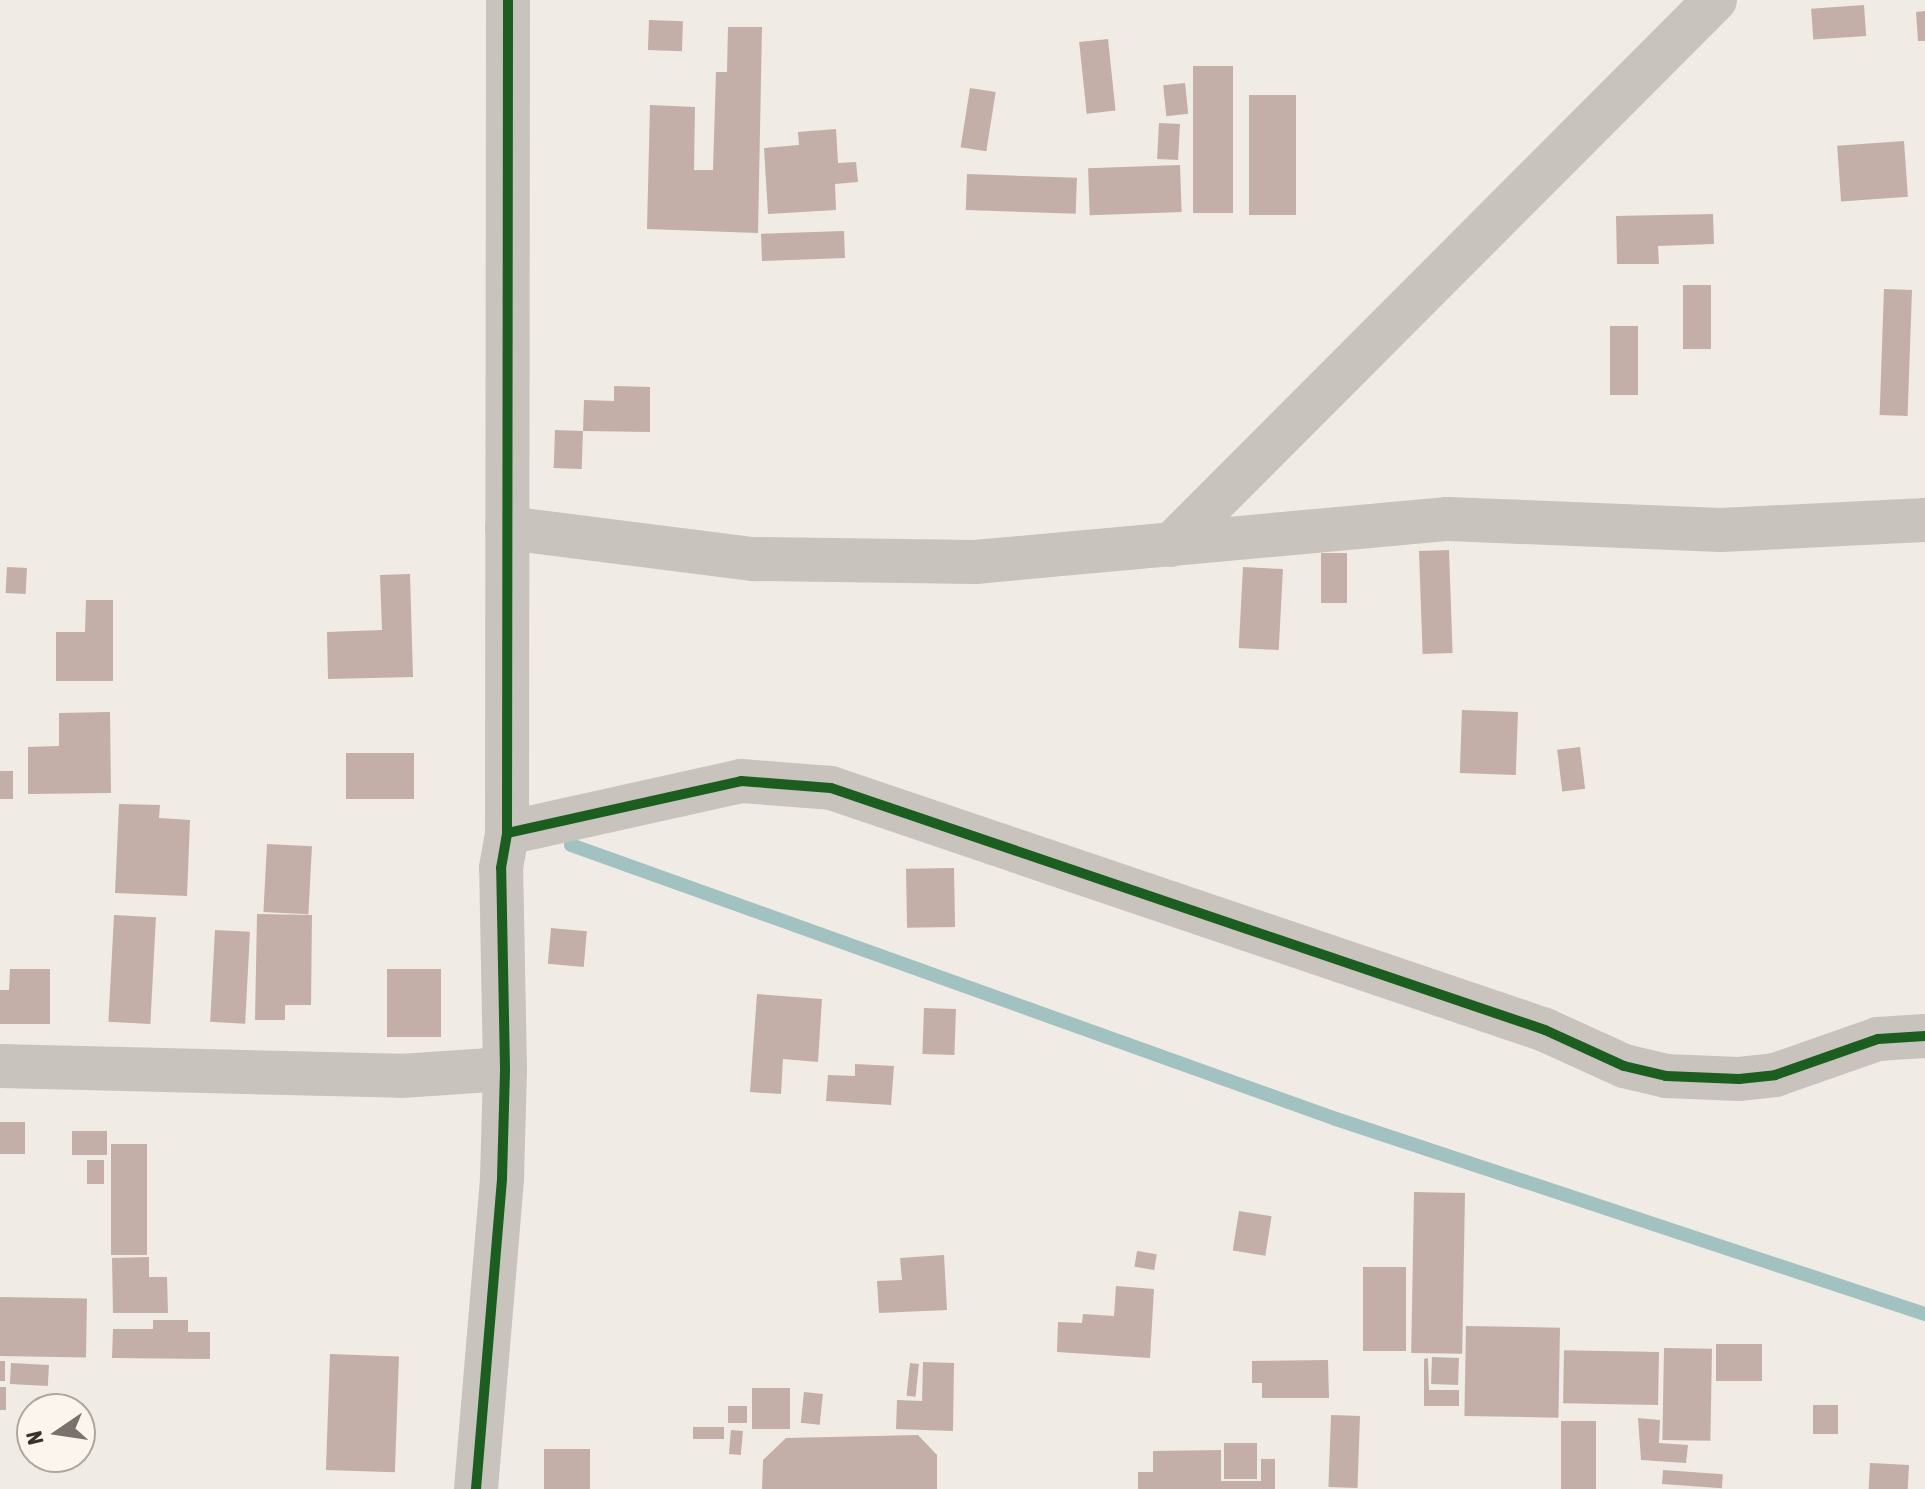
<!DOCTYPE html>
<style>
body{margin:0}
#map{position:relative;width:1925px;height:1489px;overflow:hidden;background:#f0ebe5;font-family:"Asap Condensed",sans-serif}
div>[style]{position:absolute}
.stream>*{height:14px;margin:-7px;padding:0 7px;transform-origin:7px;border-radius:7px;background:#a1c2c1}
.building>*{inset:0;background:#c3afa7;transform-origin:0 0}
.minor>*{height:44px;margin:-22px;padding:0 22px;transform-origin:22px;border-radius:22px;background:#c9c3be}
.cycleway>*{height:10px;margin:-5px;padding:0 5px;transform-origin:5px;border-radius:5px;background:#1b5e20}
span{translate:-50% -50%;white-space:nowrap;text-align:center;line-height:1.15;-webkit-text-stroke:6px #fbf5ee;paint-order:stroke}
.north{position:absolute;left:16px;top:1393px;width:80px;height:80px;box-sizing:border-box;background:#fbf5ee;border:2px solid #aea6a0;border-radius:50%;rotate:257deg;font-size:22px;font-weight:700;line-height:32px;text-align:center;color:#3b302b}
.north::after{content:'';display:block;margin:auto;width:28px;height:36px;background:#7a716c;clip-path:polygon(50% 0,100% 100%,50% 72%,0 100%)}
</style>
<div id="map">
<div class="stream">
<i style="left:571px;top:845px;width:813px;rotate:19.71deg"></i>
<i style="left:1336px;top:1119px;width:620px;rotate:18.32deg"></i>
</div>
<div class="building">
<i style="left:1864px;top:5px;width:31px;height:53px;rotate:86deg"></i>
<i style="clip-path:polygon(1925px 11px,1925px 41px,1918px 41px,1916px 12px)"></i>
<i style="left:649px;top:20px;width:34px;height:30px;rotate:2deg"></i>
<i style="clip-path:polygon(728px 27px,762px 27px,758px 233px,647px 229px,650px 105px,695px 107px,694px 170px,713px 170px,716px 72px,727px 72px)"></i>
<i style="left:1108px;top:39px;width:72px;height:29px;rotate:84deg"></i>
<i style="left:1193px;top:66px;width:40px;height:147px"></i>
<i style="left:1185px;top:83px;width:31px;height:22px;rotate:84deg"></i>
<i style="left:970px;top:88px;width:26px;height:60px;rotate:9deg"></i>
<i style="left:1249px;top:95px;width:47px;height:120px"></i>
<i style="left:1159px;top:123px;width:21px;height:36px;rotate:3deg"></i>
<i style="clip-path:polygon(836px 129px,838px 163px,856px 162px,858px 182px,835px 184px,836px 210px,768px 214px,764px 148px,799px 145px,798px 132px)"></i>
<i style="left:1904px;top:141px;width:56px;height:67px;rotate:86deg"></i>
<i style="left:1180px;top:165px;width:47px;height:92px;rotate:88deg"></i>
<i style="left:967px;top:174px;width:110px;height:36px;rotate:2deg"></i>
<i style="clip-path:polygon(1713px 214px,1714px 244px,1658px 246px,1659px 264px,1617px 264px,1616px 216px)"></i>
<i style="left:844px;top:231px;width:27px;height:83px;rotate:88deg"></i>
<i style="left:1683px;top:285px;width:28px;height:64px"></i>
<i style="left:1884px;top:289px;width:28px;height:126px;rotate:2deg"></i>
<i style="left:1610px;top:326px;width:28px;height:69px"></i>
<i style="clip-path:polygon(614px 386px,650px 387px,650px 432px,583px 431px,584px 400px,614px 401px)"></i>
<i style="left:555px;top:430px;width:28px;height:38px;rotate:2deg"></i>
<i style="left:1449px;top:550px;width:103px;height:30px;rotate:88deg"></i>
<i style="left:1321px;top:553px;width:26px;height:50px"></i>
<i style="left:7px;top:567px;width:20px;height:26px;rotate:3deg"></i>
<i style="left:1243px;top:567px;width:40px;height:81px;rotate:3deg"></i>
<i style="clip-path:polygon(410px 574px,413px 677px,328px 679px,327px 632px,382px 630px,380px 575px)"></i>
<i style="clip-path:polygon(86px 600px,113px 600px,113px 681px,56px 681px,56px 632px,85px 632px)"></i>
<i style="left:1462px;top:710px;width:56px;height:63px;rotate:2deg"></i>
<i style="clip-path:polygon(110px 712px,111px 793px,28px 794px,28px 747px,59px 746px,59px 713px)"></i>
<i style="left:1580px;top:747px;width:42px;height:23px;rotate:83deg"></i>
<i style="left:414px;top:753px;width:46px;height:68px;rotate:90deg"></i>
<i style="left:0;top:771px;width:13px;height:28px"></i>
<i style="clip-path:polygon(119px 804px,160px 805px,159px 818px,190px 820px,187px 896px,115px 893px)"></i>
<i style="left:267px;top:844px;width:45px;height:68px;rotate:3deg"></i>
<i style="left:954px;top:868px;width:59px;height:48px;rotate:89deg"></i>
<i style="clip-path:polygon(257px 914px,312px 915px,311px 1005px,285px 1005px,285px 1020px,255px 1020px)"></i>
<i style="left:114px;top:915px;width:42px;height:107px;rotate:3deg"></i>
<i style="left:551px;top:928px;width:36px;height:36px;rotate:5deg"></i>
<i style="left:215px;top:930px;width:35px;height:92px;rotate:3deg"></i>
<i style="clip-path:polygon(10px 969px,50px 969px,50px 1024px,0 1024px,0 990px,9px 990px)"></i>
<i style="left:387px;top:969px;width:54px;height:68px"></i>
<i style="clip-path:polygon(757px 994px,822px 999px,818px 1062px,783px 1059px,781px 1094px,750px 1092px)"></i>
<i style="left:924px;top:1008px;width:32px;height:46px;rotate:2deg"></i>
<i style="clip-path:polygon(855px 1064px,894px 1066px,891px 1105px,826px 1101px,828px 1075px,855px 1076px)"></i>
<i style="left:25px;top:1122px;width:32px;height:25px;rotate:90deg"></i>
<i style="left:72px;top:1131px;width:35px;height:24px"></i>
<i style="left:111px;top:1144px;width:36px;height:111px"></i>
<i style="left:87px;top:1160px;width:17px;height:24px"></i>
<i style="left:1414px;top:1192px;width:51px;height:161px;rotate:1deg"></i>
<i style="left:1239px;top:1211px;width:33px;height:40px;rotate:9deg"></i>
<i style="left:1137px;top:1251px;width:20px;height:16px;rotate:9deg"></i>
<i style="clip-path:polygon(944px 1255px,947px 1310px,879px 1313px,877px 1281px,902px 1280px,900px 1258px)"></i>
<i style="clip-path:polygon(149px 1257px,149px 1277px,167px 1277px,168px 1313px,113px 1313px,112px 1258px)"></i>
<i style="left:1363px;top:1267px;width:43px;height:84px"></i>
<i style="clip-path:polygon(1116px 1286px,1154px 1289px,1150px 1358px,1057px 1352px,1058px 1322px,1082px 1323px,1083px 1314px,1114px 1316px)"></i>
<i style="left:0;top:1297px;width:87px;height:59px;rotate:1deg"></i>
<i style="clip-path:polygon(153px 1320px,188px 1320px,188px 1332px,210px 1332px,210px 1359px,112px 1358px,113px 1329px,153px 1329px)"></i>
<i style="left:1466px;top:1326px;width:94px;height:90px;rotate:1deg"></i>
<i style="left:1716px;top:1344px;width:46px;height:37px"></i>
<i style="left:1664px;top:1348px;width:48px;height:92px;rotate:1deg"></i>
<i style="left:1659px;top:1352px;width:53px;height:95px;rotate:91deg"></i>
<i style="left:330px;top:1354px;width:69px;height:116px;rotate:2deg"></i>
<i style="left:1432px;top:1357px;width:27px;height:27px;rotate:2deg"></i>
<i style="clip-path:polygon(1428px 1358px,1429px 1390px,1459px 1390px,1459px 1406px,1424px 1406px,1424px 1359px)"></i>
<i style="clip-path:polygon(1328px 1360px,1329px 1398px,1262px 1398px,1262px 1383px,1252px 1383px,1252px 1361px)"></i>
<i style="left:0;top:1361px;width:5px;height:20px"></i>
<i style="clip-path:polygon(923px 1362px,954px 1363px,953px 1431px,896px 1429px,897px 1400px,922px 1401px)"></i>
<i style="left:11px;top:1363px;width:38px;height:21px;rotate:3deg"></i>
<i style="left:910px;top:1363px;width:9px;height:33px;rotate:6deg"></i>
<i style="left:0;top:1387px;width:6px;height:23px"></i>
<i style="left:752px;top:1388px;width:38px;height:41px"></i>
<i style="left:804px;top:1392px;width:19px;height:31px;rotate:6deg"></i>
<i style="left:1813px;top:1405px;width:25px;height:29px"></i>
<i style="left:728px;top:1406px;width:19px;height:17px"></i>
<i style="left:1331px;top:1415px;width:29px;height:72px;rotate:2deg"></i>
<i style="clip-path:polygon(1638px 1418px,1660px 1420px,1659px 1443px,1688px 1445px,1686px 1463px,1641px 1460px)"></i>
<i style="left:1561px;top:1421px;width:35px;height:68px"></i>
<i style="left:693px;top:1427px;width:31px;height:12px"></i>
<i style="left:731px;top:1430px;width:12px;height:24px;rotate:5deg"></i>
<i style="clip-path:polygon(918px 1435px,937px 1455px,937px 1489px,762px 1489px,763px 1460px,786px 1438px)"></i>
<i style="left:1224px;top:1443px;width:33px;height:36px"></i>
<i style="left:544px;top:1449px;width:46px;height:40px"></i>
<i style="clip-path:polygon(1221px 1450px,1221px 1481px,1261px 1481px,1261px 1459px,1275px 1459px,1275px 1489px,1138px 1489px,1138px 1472px,1153px 1472px,1153px 1451px)"></i>
<i style="left:1870px;top:1463px;width:39px;height:26px;rotate:3deg"></i>
<i style="left:1663px;top:1470px;width:60px;height:14px;rotate:4deg"></i>
</div>
<div class="minor">
<i style="left:507px;top:528px;width:249px;rotate:7.2deg"></i>
<i style="left:754px;top:559px;width:221px;rotate:0.8deg"></i>
<i style="left:975px;top:562px;width:475px;rotate:-5.2deg"></i>
<i style="left:1448px;top:519px;width:273px;rotate:2.3deg"></i>
<i style="left:1721px;top:530px;width:204px;rotate:-2.8deg"></i>
<i style="left:1171px;top:545px;width:770px;rotate:-45.05deg"></i>
<i style="left:507px;top:833px;width:240px;rotate:-12.5deg"></i>
<i style="left:741px;top:781px;width:90px;rotate:4.4deg"></i>
<i style="left:831px;top:788px;width:754px;rotate:18.72deg"></i>
<i style="left:1545px;top:1030px;width:87px;rotate:24.5deg"></i>
<i style="left:1624px;top:1066px;width:43px;rotate:13.4deg"></i>
<i style="left:1666px;top:1076px;width:73px;rotate:2.4deg"></i>
<i style="left:1739px;top:1079px;width:36px;rotate:-6deg"></i>
<i style="left:1775px;top:1075px;width:109px;rotate:-19.3deg"></i>
<i style="left:1878px;top:1039px;width:47px;rotate:-3.7deg"></i>
<i style="left:0;top:1066px;width:401px;rotate:1.4deg"></i>
<i style="left:401px;top:1076px;width:104px;rotate:-3.9deg"></i>
<i style="left:476px;top:1489px;width:312px;rotate:-85.2deg"></i>
<i style="left:502px;top:1178px;width:109px;rotate:-88.4deg"></i>
<i style="left:505px;top:1069px;width:201px;rotate:-91.1deg"></i>
<i style="left:501px;top:868px;width:36px;rotate:-80deg"></i>
<i style="left:507px;top:833px;width:833px;rotate:-89.93deg"></i>
</div>
<div class="cycleway">
<i style="left:507px;top:833px;width:240px;rotate:-12.5deg"></i>
<i style="left:741px;top:781px;width:90px;rotate:4.4deg"></i>
<i style="left:831px;top:788px;width:754px;rotate:18.72deg"></i>
<i style="left:1545px;top:1030px;width:87px;rotate:24.5deg"></i>
<i style="left:1624px;top:1066px;width:43px;rotate:13.4deg"></i>
<i style="left:1666px;top:1076px;width:73px;rotate:2.4deg"></i>
<i style="left:1739px;top:1079px;width:36px;rotate:-6deg"></i>
<i style="left:1775px;top:1075px;width:109px;rotate:-19.3deg"></i>
<i style="left:1878px;top:1039px;width:47px;rotate:-3.7deg"></i>
<i style="left:476px;top:1489px;width:312px;rotate:-85.2deg"></i>
<i style="left:502px;top:1178px;width:109px;rotate:-88.4deg"></i>
<i style="left:505px;top:1069px;width:201px;rotate:-91.1deg"></i>
<i style="left:501px;top:868px;width:36px;rotate:-80deg"></i>
<i style="left:507px;top:833px;width:833px;rotate:-89.93deg"></i>
</div>
<div class="north">N</div>
</div>
